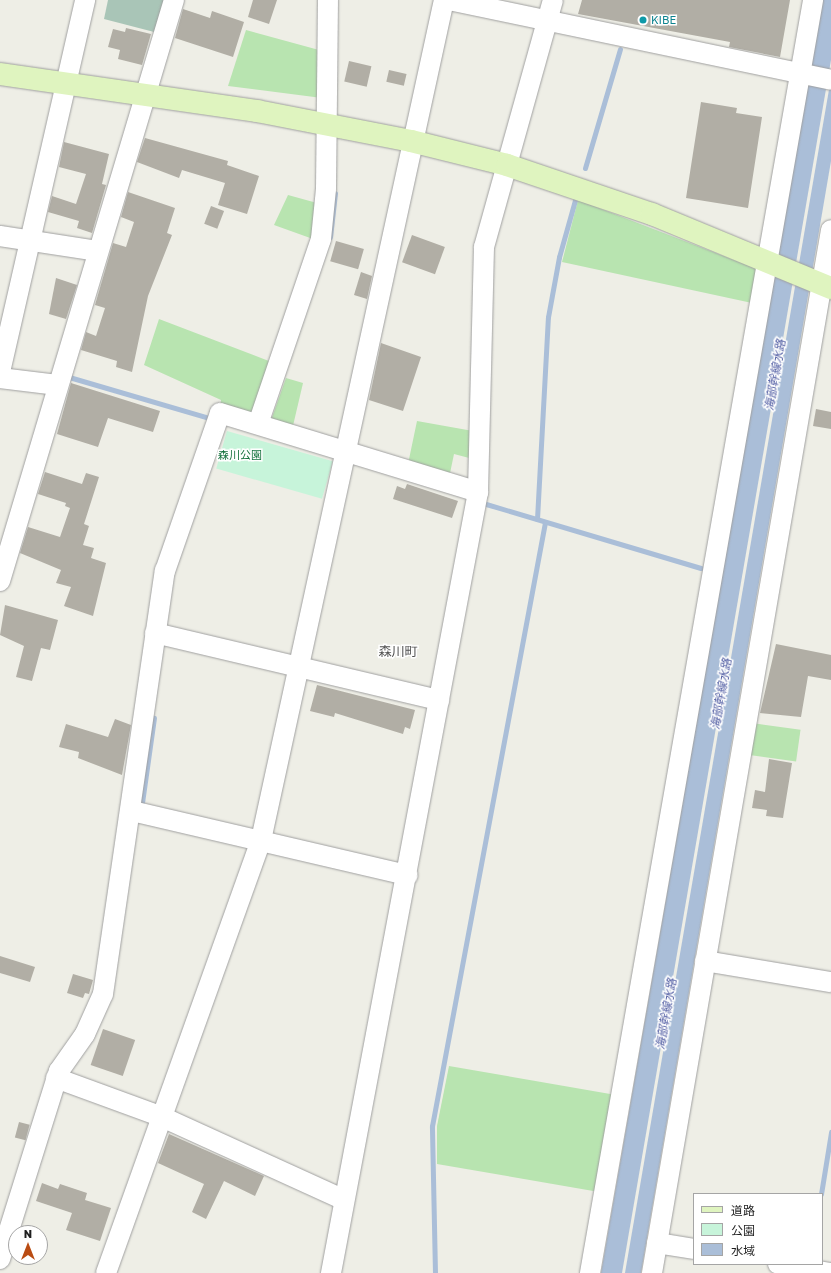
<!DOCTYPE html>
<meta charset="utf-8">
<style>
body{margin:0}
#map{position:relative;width:831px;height:1273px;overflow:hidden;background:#eeeee6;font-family:"Golos Text","Noto Sans JP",sans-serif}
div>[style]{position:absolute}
.grass>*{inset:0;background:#b8e4b0;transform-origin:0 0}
.cemetery>*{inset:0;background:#a9c5b7}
.park>*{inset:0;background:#c7f4da;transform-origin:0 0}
.water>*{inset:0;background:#aabed8}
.stream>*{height:5px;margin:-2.5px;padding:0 2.5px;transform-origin:2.5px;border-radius:2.5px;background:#aabed8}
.building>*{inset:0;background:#b1aea5;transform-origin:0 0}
.roads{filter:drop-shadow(0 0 1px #a0a0a0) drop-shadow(0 0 1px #a0a0a0)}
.street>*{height:20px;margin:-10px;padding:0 10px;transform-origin:10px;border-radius:10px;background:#fff}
.secondary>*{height:22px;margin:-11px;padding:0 11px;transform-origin:11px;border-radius:11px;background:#dff4bf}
.dots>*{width:11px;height:11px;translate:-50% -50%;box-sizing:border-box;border:2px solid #fff;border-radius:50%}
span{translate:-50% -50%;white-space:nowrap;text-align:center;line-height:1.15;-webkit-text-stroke:3px #fff;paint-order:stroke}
.culture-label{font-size:11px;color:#0d838f}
.left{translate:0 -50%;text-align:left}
.park-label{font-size:11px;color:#16733e}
.water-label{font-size:12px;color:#5460a5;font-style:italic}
.quarter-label{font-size:13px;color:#525252}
.legend{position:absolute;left:693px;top:1193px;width:130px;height:72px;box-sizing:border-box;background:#fff;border:1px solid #a5a5a5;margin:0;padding:5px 7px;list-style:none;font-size:12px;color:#1f1f1f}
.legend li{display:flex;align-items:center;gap:8px;height:20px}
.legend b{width:20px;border:1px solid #a5a5a5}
.north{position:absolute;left:8px;top:1225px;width:40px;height:40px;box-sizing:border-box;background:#fff;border:1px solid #a5a5a5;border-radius:50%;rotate:0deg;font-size:11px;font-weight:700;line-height:16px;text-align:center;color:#1f1f1f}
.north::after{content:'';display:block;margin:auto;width:14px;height:18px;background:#ba4c13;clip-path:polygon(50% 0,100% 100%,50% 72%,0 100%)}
</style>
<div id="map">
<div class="grass">
<i style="clip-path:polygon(246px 30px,319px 50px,322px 98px,228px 86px)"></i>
<i style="clip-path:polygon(288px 195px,317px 203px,313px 239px,274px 225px)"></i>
<i style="clip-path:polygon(578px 200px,760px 270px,752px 303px,562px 262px)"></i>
<i style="clip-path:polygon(159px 319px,274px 363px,256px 416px,220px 409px,221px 400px,144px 365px)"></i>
<i style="clip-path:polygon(286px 378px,303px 383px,292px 430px,270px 423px)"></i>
<i style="clip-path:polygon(417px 421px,473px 431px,473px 459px,454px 454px,449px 478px,408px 464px)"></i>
<i style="left:752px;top:723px;width:49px;height:32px;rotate:8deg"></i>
<i style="clip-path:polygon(449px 1066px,616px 1095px,599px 1192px,437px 1164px,437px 1126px)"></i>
</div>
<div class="cemetery">
<i style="clip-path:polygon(108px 0,167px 0,158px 33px,104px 19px)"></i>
</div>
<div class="park">
<i style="left:227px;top:431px;width:110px;height:39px;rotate:16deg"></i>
</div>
<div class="water">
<i style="clip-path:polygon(822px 0,831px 0,831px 60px,622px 1273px,601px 1273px)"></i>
<i style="clip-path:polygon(831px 78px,831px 161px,641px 1273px,625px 1273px)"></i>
</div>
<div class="stream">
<i style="left:585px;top:168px;width:124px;rotate:-73.6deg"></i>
<i style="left:330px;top:237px;width:44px;rotate:-83.5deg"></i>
<i style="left:69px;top:377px;width:150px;rotate:16.3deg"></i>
<i style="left:486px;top:504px;width:224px;rotate:16.6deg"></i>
<i style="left:537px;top:519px;width:202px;rotate:-86.9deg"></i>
<i style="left:548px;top:317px;width:61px;rotate:-79.6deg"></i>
<i style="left:559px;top:257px;width:59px;rotate:-74.3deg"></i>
<i style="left:142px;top:803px;width:86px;rotate:-82deg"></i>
<i style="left:821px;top:1194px;width:63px;rotate:-80.8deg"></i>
<i style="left:435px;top:1273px;width:147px;rotate:-91.2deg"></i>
<i style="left:432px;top:1126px;width:614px;rotate:-79.4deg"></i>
</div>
<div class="building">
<i style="clip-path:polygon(253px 0,277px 0,269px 24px,248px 17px)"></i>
<i style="clip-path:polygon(582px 0,790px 0,780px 57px,729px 47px,730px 42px,578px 14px)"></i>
<i style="clip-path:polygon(183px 9px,210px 18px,212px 11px,244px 22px,233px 57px,175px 38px)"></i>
<i style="clip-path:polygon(126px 28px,151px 34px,142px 65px,118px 59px,120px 50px,108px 47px,113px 29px,125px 32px)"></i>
<i style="left:349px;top:61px;width:23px;height:21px;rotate:13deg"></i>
<i style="left:389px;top:70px;width:18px;height:12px;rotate:13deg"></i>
<i style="clip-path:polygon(701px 102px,737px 108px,736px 113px,762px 117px,748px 208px,686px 198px)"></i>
<i style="clip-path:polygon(145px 138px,228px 161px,227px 165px,259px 176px,247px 214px,218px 205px,225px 183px,182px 170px,179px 178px,137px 162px)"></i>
<i style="clip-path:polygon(64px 142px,109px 154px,102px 184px,106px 185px,92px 233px,77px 228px,79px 221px,48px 212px,52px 196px,76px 204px,86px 174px,59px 167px)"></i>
<i style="clip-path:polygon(128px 192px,175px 208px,167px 233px,172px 235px,148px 296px,132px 372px,116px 367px,117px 361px,81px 350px,86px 332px,96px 336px,105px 308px,95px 305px,113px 243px,126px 247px,134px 222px,121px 217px)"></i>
<i style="left:211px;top:206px;width:14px;height:19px;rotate:21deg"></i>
<i style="left:412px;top:235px;width:35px;height:29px;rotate:20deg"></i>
<i style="left:336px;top:241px;width:29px;height:21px;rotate:16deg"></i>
<i style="clip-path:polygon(361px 272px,372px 276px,367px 299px,354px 295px)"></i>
<i style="clip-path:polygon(56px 278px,77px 285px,66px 319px,49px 314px)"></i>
<i style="clip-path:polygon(381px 343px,421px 357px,403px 411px,369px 400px)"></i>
<i style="clip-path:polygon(71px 383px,160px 411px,153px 432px,108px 418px,98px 447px,57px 434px)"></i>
<i style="clip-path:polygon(816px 409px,831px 412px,831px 429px,813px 426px)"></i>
<i style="clip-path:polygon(45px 472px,82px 484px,86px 473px,99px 477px,84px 524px,89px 526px,83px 545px,94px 548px,91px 558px,106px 563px,93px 616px,64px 606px,71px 587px,56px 583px,61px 570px,20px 553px,28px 527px,60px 537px,70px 508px,65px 506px,66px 503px,38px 494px)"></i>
<i style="clip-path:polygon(407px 484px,458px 501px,452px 518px,393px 499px,397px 486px,405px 489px)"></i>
<i style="clip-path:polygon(5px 605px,58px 620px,50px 650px,41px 648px,32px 681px,16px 677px,24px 646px,0 635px)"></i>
<i style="clip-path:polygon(776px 644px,831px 655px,831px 680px,808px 676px,801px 717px,760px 713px)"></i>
<i style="clip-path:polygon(317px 685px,415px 710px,410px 729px,405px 727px,403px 734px,335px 713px,334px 717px,310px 711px)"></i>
<i style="clip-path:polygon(115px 719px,131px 725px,122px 775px,78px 758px,79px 752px,59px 747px,66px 724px,108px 737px)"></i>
<i style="clip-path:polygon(769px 759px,792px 763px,783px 818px,766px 816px,767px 810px,752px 808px,755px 790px,765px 792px)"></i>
<i style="clip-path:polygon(0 956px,35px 967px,30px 982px,0 973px)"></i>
<i style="clip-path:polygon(73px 974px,93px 980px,89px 994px,85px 993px,83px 998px,67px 993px)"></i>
<i style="left:103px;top:1029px;width:34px;height:38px;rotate:19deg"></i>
<i style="left:19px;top:1122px;width:11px;height:16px;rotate:15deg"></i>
<i style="clip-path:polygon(169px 1134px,264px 1176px,255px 1196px,224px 1181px,206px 1219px,192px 1212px,204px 1184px,158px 1163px)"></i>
<i style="clip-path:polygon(42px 1183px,58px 1189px,60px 1184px,87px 1193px,85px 1200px,111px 1208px,100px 1241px,66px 1230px,72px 1213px,36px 1201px)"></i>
</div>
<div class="roads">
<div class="street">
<i style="left:449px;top:0;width:390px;rotate:11.8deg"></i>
<i style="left:0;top:236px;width:98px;rotate:8.8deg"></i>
<i style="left:0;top:372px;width:382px;rotate:-77.1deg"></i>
<i style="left:0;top:378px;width:58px;rotate:6.9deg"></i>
<i style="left:258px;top:424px;width:195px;rotate:-71.2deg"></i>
<i style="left:321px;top:239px;width:50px;rotate:-84.3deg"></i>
<i style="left:326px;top:189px;width:189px;rotate:-89.4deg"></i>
<i style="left:0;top:581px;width:606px;rotate:-73.33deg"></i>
<i style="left:155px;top:633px;width:292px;rotate:13.3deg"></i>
<i style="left:132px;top:811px;width:283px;rotate:13.1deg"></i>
<i style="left:705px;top:961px;width:128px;rotate:9.5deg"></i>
<i style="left:56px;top:1078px;width:111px;rotate:20.1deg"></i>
<i style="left:160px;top:1116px;width:202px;rotate:24.5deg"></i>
<i style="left:657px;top:1243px;width:37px;rotate:9deg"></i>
<i style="left:0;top:1259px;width:197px;rotate:-72.6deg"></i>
<i style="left:59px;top:1071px;width:45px;rotate:-54.9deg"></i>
<i style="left:85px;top:1034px;width:44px;rotate:-65.8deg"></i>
<i style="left:103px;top:994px;width:428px;rotate:-81.7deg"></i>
<i style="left:165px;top:571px;width:167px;rotate:-70.8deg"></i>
<i style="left:220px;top:413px;width:270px;rotate:17deg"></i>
<i style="left:778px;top:1264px;width:53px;rotate:9.8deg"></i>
<i style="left:106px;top:1273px;width:460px;rotate:-70.3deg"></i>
<i style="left:261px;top:840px;width:860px;rotate:-77.71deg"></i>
<i style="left:331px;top:1273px;width:795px;rotate:-79.34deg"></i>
<i style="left:478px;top:492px;width:245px;rotate:-88.6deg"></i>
<i style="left:484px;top:247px;width:256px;rotate:-74.4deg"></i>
<i style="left:590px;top:1273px;width:1292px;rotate:-80.06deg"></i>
<i style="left:652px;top:1273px;width:1058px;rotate:-80.26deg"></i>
</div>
<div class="secondary">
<i style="left:0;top:74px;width:260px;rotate:8.2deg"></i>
<i style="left:257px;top:111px;width:157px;rotate:11deg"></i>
<i style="left:411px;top:141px;width:99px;rotate:14deg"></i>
<i style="left:507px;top:165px;width:153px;rotate:18.7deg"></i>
<i style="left:652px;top:214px;width:194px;rotate:22.5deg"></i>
</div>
</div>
<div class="dots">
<i style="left:643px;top:20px;background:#0f9aa8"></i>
</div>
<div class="culture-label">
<span class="left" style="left:651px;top:20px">KIBE</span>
</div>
<div class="park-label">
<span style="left:240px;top:455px">森川公園</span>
</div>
<div class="water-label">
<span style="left:775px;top:375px;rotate:-80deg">海部幹線水路</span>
<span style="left:721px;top:694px;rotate:-80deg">海部幹線水路</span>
<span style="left:666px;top:1014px;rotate:-80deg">海部幹線水路</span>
</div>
<div class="quarter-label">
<span style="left:398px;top:651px">森川町</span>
</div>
<ul class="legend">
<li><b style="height:5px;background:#dff4bf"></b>道路</li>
<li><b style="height:11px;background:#c7f4da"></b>公園</li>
<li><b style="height:11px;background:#aabed8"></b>水域</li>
</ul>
<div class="north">N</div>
</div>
